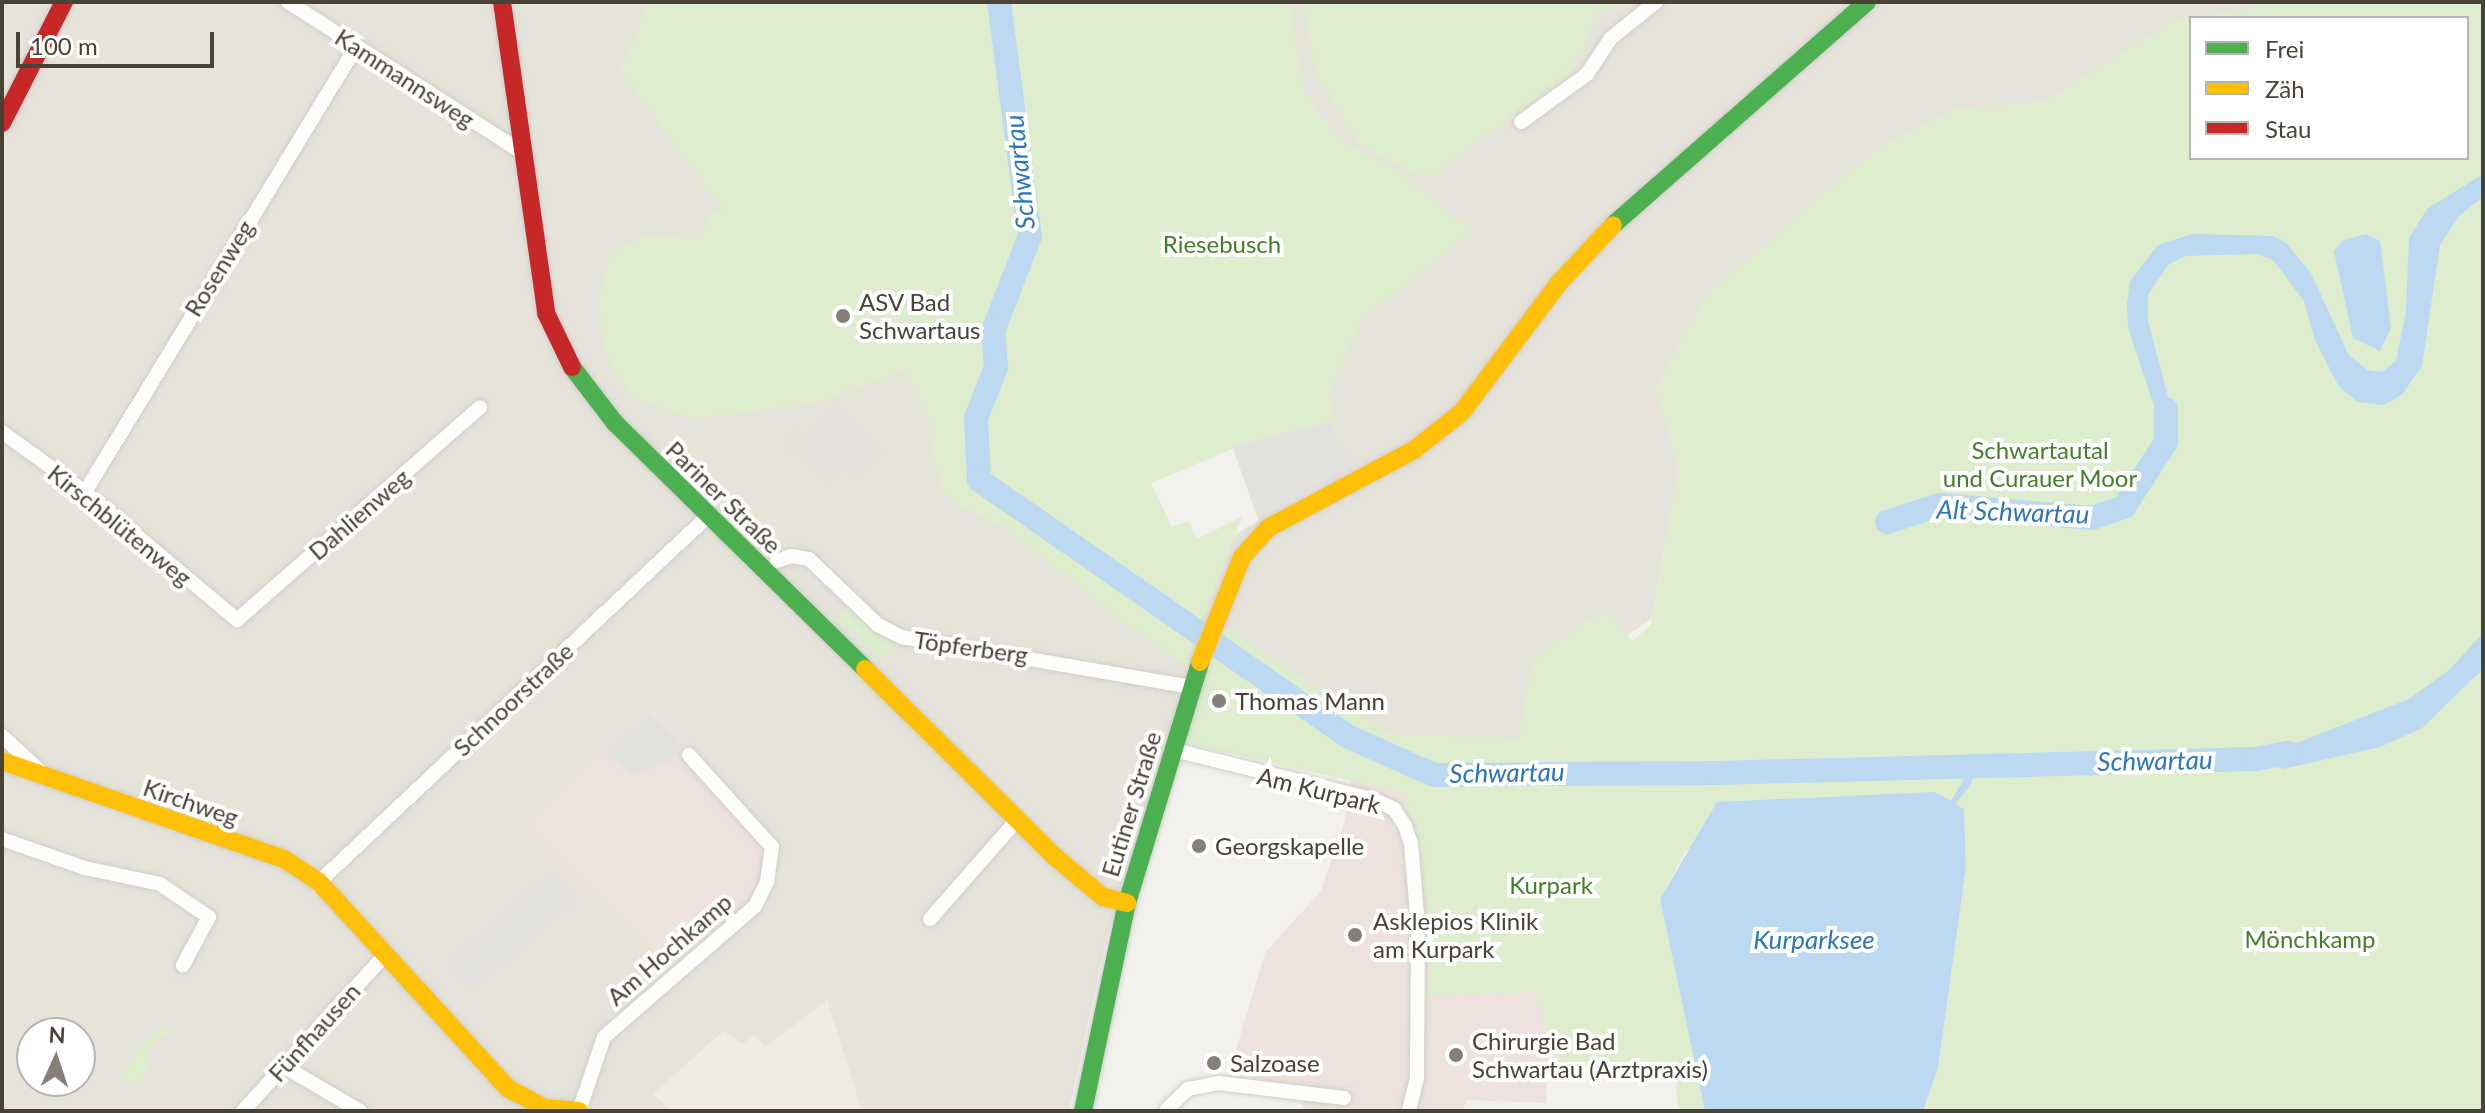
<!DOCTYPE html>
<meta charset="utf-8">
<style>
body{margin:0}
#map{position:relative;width:2485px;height:1113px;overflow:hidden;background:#f2f1ed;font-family:Lato,sans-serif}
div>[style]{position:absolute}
.residential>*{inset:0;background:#e6e3da}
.industrial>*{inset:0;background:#e5e1dc}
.education>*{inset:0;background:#f0ecdf}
.medical>*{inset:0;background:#ede2dd}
.green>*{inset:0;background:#deedcd}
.parking>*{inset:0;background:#e4e2de;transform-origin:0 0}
.water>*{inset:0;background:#bcd9f1}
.river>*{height:24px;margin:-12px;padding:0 12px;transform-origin:12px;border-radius:12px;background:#bcd9f1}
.roads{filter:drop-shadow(0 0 2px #d0cfca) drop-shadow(0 0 2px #d0cfca)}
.street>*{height:14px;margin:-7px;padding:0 7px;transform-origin:7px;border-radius:7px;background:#fdfdfc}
.fast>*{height:18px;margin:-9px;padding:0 9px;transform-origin:9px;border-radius:9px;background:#4caf50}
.slow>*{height:18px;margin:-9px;padding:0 9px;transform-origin:9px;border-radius:9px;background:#ffc107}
.jam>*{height:18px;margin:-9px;padding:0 9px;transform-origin:9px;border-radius:9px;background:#c62828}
.dots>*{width:22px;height:22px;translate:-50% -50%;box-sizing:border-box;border:4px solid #fff;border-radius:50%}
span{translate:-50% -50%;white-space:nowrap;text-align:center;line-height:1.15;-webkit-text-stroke:8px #fff;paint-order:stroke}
.street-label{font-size:24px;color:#494337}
.park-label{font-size:24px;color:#447e28}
.poi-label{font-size:24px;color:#494337}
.left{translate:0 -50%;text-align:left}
.water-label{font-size:26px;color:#2c76b9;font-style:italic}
.frame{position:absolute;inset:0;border:4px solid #494337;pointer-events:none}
.legend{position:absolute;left:2189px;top:16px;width:280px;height:144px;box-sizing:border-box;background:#fff;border:2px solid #b6b4af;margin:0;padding:10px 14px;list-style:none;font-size:24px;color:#494337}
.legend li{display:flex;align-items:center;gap:16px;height:40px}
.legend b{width:40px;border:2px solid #b6b4af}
.north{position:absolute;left:16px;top:1017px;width:80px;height:80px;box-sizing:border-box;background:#fff;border:2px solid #b6b4af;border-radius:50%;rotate:3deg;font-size:22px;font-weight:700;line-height:32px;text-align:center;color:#494337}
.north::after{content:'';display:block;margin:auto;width:28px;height:36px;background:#848077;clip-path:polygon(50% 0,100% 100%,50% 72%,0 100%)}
.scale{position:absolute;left:16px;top:32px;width:198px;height:36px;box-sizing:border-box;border:4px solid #494337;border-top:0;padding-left:10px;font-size:24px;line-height:28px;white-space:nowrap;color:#494337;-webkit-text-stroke:6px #fff;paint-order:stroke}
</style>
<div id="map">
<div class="residential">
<i style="clip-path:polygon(evenodd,2px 2px,701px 2px,865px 286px,965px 491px,1219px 544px,1350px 467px,1323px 408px,1396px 170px,1344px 143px,1306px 96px,1284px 2px,2262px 2px,2244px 10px,2176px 20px,2045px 102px,1954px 109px,1876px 150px,1707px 295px,1656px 388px,1679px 468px,1652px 618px,1557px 685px,1554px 777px,1174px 741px,1108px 932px,1069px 1111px,2px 1111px,2px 2px,32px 1033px,80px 1033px,80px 1081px,32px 1081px,32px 1033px)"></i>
</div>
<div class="industrial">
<i style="clip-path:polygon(833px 407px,882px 454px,859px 477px,843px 462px,825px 481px,785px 442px,796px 431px,803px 438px)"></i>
</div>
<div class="education">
<i style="clip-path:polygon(827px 1000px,862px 1111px,671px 1111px,653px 1094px,723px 1031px,743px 1044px,754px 1035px,765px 1047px)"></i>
</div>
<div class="medical">
<i style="clip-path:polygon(649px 707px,692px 748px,677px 764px,768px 849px,750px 896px,669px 966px,522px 825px)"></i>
<i style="clip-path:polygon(1351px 779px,1403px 792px,1409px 804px,1430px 917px,1428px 995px,1536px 992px,1550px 1031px,1546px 1103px,1466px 1100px,1463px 1111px,1302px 1111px,1304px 1095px,1226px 1084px,1265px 953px,1321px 891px,1344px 824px)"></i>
</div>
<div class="green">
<i style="clip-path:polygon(evenodd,649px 2px,1289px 2px,1306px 96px,1344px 143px,1396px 170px,1474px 231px,1363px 318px,1329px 392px,1340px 439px,1251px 441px,1151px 483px,1172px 527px,1189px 521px,1197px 539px,1242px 517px,1202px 621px,1226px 628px,1390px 734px,1519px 739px,1532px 660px,1586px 620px,1609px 614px,1632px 641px,1651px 625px,1679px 468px,1656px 388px,1707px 295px,1876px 150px,1954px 109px,2045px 102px,2176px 20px,2244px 10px,2262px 2px,2483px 2px,2483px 1111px,1923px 1111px,1938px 1068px,1966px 867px,1964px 809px,1686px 850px,1660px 899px,1705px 1111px,1678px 1111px,1675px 1073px,1558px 1067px,1535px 992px,1428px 996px,1430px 917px,1403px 792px,1174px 741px,1194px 670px,1130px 627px,1012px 533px,961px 507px,942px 489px,931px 449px,935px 431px,906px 370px,817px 403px,694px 419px,634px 399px,604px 353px,598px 301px,611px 253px,644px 236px,702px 238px,711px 213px,724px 211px,620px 71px,649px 2px,2191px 18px,2467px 18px,2467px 158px,2191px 158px,2191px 18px)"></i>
<i style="clip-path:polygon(1304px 2px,1646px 2px,1597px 11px,1583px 50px,1575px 57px,1576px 71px,1427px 179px,1360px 146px,1316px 74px)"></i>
<i style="clip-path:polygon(848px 605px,901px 639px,882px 661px,836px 621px)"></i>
<i style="clip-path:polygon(162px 1024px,169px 1029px,167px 1036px,160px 1037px,144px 1057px,150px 1064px,135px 1085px,120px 1074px)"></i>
</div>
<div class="parking">
<i style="clip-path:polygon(1331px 422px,1351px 467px,1259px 522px,1232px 446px)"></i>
<i style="clip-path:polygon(649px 712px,686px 748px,672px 761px,631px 775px,604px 751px)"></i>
<i style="left:553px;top:872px;width:35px;height:139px;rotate:49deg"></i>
</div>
<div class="water">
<i style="clip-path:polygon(2483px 174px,2483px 197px,2459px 216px,2440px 245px,2422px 366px,2402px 395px,2383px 405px,2358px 402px,2339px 387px,2315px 340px,2304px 301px,2273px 260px,2258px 254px,2185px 256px,2168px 265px,2148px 295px,2148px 321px,2175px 423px,2166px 442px,2128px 328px,2127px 304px,2130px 281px,2158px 245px,2192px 234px,2273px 236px,2286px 243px,2311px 273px,2348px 354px,2367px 370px,2382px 372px,2396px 361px,2406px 311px,2409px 238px,2427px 209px)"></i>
<i style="clip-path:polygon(2366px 234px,2380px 241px,2391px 328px,2380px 351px,2353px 338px,2334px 251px,2344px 240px)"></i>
<i style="clip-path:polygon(2483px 633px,2483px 669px,2422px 728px,2380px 747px,2283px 769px,2256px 759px,2409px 699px,2449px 670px)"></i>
<i style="clip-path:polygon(1972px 766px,1977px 766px,1970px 786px,1955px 804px,1964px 809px,1966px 867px,1938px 1068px,1923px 1111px,1705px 1111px,1660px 899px,1717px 802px,1934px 792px,1951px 801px)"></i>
</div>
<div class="river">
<i style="left:999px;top:2px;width:236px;rotate:82.5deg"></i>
<i style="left:1030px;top:236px;width:102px;rotate:111.3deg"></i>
<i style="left:993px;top:331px;width:36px;rotate:85deg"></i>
<i style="left:996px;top:367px;width:55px;rotate:111.4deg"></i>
<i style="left:976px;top:418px;width:62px;rotate:87.2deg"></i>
<i style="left:979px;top:480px;width:450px;rotate:34.8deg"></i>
<i style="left:1349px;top:737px;width:93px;rotate:24.1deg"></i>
<i style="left:1434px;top:775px;width:282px;rotate:-0.4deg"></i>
<i style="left:1716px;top:773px;width:540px;rotate:-1.49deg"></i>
<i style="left:2256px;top:759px;width:33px;rotate:-11deg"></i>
<i style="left:1887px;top:522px;width:56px;rotate:-17.8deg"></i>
<i style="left:1940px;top:505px;width:153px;rotate:4.9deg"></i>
<i style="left:2092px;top:518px;width:34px;rotate:-19deg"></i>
<i style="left:2124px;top:507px;width:77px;rotate:-57.1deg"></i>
<i style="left:2166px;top:442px;width:33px;rotate:-90deg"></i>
</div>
<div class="roads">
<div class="street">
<i style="left:288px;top:2px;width:279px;rotate:32.7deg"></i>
<i style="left:1521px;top:122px;width:82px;rotate:-36deg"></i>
<i style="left:1587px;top:74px;width:43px;rotate:-56.3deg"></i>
<i style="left:1611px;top:38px;width:58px;rotate:-38.7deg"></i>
<i style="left:2px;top:432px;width:102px;rotate:35.9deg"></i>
<i style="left:85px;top:492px;width:199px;rotate:40.1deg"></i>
<i style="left:237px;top:620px;width:323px;rotate:-41.2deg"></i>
<i style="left:85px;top:492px;width:521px;rotate:-58.66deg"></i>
<i style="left:777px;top:561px;width:15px;rotate:-20deg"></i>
<i style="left:791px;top:556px;width:18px;rotate:9deg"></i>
<i style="left:809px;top:559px;width:95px;rotate:43.7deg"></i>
<i style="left:878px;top:625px;width:27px;rotate:27deg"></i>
<i style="left:902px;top:637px;width:293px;rotate:9.8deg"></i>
<i style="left:2px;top:736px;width:52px;rotate:42.6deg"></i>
<i style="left:1174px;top:750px;width:204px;rotate:13.9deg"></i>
<i style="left:1372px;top:799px;width:24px;rotate:24deg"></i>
<i style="left:1394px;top:809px;width:20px;rotate:57deg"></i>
<i style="left:1405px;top:826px;width:18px;rotate:71deg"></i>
<i style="left:1411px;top:843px;width:83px;rotate:85.2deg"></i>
<i style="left:1418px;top:926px;width:152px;rotate:90.4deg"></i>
<i style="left:1417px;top:1078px;width:34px;rotate:104deg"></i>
<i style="left:2px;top:839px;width:88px;rotate:19.3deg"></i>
<i style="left:85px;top:868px;width:77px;rotate:12deg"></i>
<i style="left:160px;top:884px;width:59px;rotate:34deg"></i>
<i style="left:209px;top:917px;width:55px;rotate:118.4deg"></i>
<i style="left:319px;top:882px;width:534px;rotate:-43.26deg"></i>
<i style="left:930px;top:919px;width:132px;rotate:-48.7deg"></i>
<i style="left:283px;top:1066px;width:89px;rotate:30.3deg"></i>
<i style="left:1167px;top:1109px;width:29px;rotate:-44deg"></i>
<i style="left:1188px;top:1089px;width:31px;rotate:-11deg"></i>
<i style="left:1218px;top:1083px;width:127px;rotate:6.8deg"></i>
<i style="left:243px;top:1111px;width:212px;rotate:-47.7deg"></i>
<i style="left:579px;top:1111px;width:78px;rotate:-71.3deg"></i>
<i style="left:604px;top:1037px;width:200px;rotate:-40.9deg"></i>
<i style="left:755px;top:906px;width:27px;rotate:-63deg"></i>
<i style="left:767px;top:882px;width:35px;rotate:-82deg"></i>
<i style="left:772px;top:847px;width:124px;rotate:-132.1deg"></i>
</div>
<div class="fast">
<i style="left:1613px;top:225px;width:338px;rotate:-41.3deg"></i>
<i style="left:572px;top:367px;width:71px;rotate:52.5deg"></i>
<i style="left:615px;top:423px;width:351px;rotate:44.5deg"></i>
<i style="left:1083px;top:1111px;width:213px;rotate:-78.1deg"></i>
<i style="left:1127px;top:903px;width:252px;rotate:-73.1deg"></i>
</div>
<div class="slow">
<i style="left:1200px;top:662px;width:113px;rotate:-68.2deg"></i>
<i style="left:1242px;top:557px;width:39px;rotate:-48deg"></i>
<i style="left:1268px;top:528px;width:166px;rotate:-28.1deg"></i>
<i style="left:1414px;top:450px;width:61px;rotate:-38.4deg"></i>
<i style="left:1462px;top:412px;width:161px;rotate:-53.1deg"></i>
<i style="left:1559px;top:283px;width:79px;rotate:-47deg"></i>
<i style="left:865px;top:669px;width:266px;rotate:44.7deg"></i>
<i style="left:1054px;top:856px;width:64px;rotate:39.9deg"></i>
<i style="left:1103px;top:897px;width:25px;rotate:14deg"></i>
<i style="left:2px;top:761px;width:299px;rotate:19.2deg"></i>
<i style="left:284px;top:859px;width:42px;rotate:33.3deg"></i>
<i style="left:319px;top:882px;width:281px;rotate:47.5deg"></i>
<i style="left:509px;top:1089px;width:41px;rotate:27.8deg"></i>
<i style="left:545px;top:1108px;width:34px;rotate:5deg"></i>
</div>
<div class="jam">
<i style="left:502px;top:2px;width:314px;rotate:81.9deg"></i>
<i style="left:546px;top:313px;width:60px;rotate:64.3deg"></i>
<i style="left:2px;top:123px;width:136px;rotate:-62.9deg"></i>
</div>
</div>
<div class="dots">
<i style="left:843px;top:316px;background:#848077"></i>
<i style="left:1219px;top:701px;background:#848077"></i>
<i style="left:1199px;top:846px;background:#848077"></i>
<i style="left:1355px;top:935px;background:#848077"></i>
<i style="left:1456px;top:1055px;background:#848077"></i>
<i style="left:1214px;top:1063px;background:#848077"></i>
</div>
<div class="street-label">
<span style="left:405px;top:78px;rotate:33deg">Kammannsweg</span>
<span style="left:219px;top:268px;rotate:-58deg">Rosenweg</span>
<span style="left:724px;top:497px;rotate:44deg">Pariner Straße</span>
<span style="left:359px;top:514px;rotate:-41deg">Dahlienweg</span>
<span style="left:120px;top:525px;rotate:39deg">Kirschblütenweg</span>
<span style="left:971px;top:647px;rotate:8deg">Töpferberg</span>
<span style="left:513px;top:699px;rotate:-43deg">Schnoorstraße</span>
<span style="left:1319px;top:790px;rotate:14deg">Am Kurpark</span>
<span style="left:191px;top:802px;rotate:19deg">Kirchweg</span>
<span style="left:1131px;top:804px;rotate:-73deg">Eutiner Straße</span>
<span style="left:669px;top:949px;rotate:-41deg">Am Hochkamp</span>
<span style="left:314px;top:1032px;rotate:-48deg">Fünfhausen</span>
</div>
<div class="park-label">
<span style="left:1222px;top:244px">Riesebusch</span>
<span style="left:2040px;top:464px">Schwartautal<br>und Curauer Moor</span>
<span style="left:1551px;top:885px">Kurpark</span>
<span style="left:2310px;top:939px">Mönchkamp</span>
</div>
<div class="poi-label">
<span class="left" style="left:859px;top:316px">ASV Bad<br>Schwartaus</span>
<span class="left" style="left:1235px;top:701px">Thomas Mann</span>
<span class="left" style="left:1215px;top:846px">Georgskapelle</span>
<span class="left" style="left:1373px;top:935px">Asklepios Klinik<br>am Kurpark</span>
<span class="left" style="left:1472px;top:1055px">Chirurgie Bad<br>Schwartau (Arztpraxis)</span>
<span class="left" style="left:1230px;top:1063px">Salzoase</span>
</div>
<div class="water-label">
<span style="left:1020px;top:172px;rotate:-96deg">Schwartau</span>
<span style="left:2013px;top:512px;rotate:2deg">Alt Schwartau</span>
<span style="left:2155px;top:761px;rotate:-1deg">Schwartau</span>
<span style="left:1507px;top:773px;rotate:-1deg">Schwartau</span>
<span style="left:1814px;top:940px">Kurparksee</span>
</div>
<div class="frame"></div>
<ul class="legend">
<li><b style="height:10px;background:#4caf50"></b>Frei</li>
<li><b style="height:10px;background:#ffc107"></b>Zäh</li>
<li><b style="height:10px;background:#c62828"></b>Stau</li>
</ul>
<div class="north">N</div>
<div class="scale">100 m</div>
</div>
